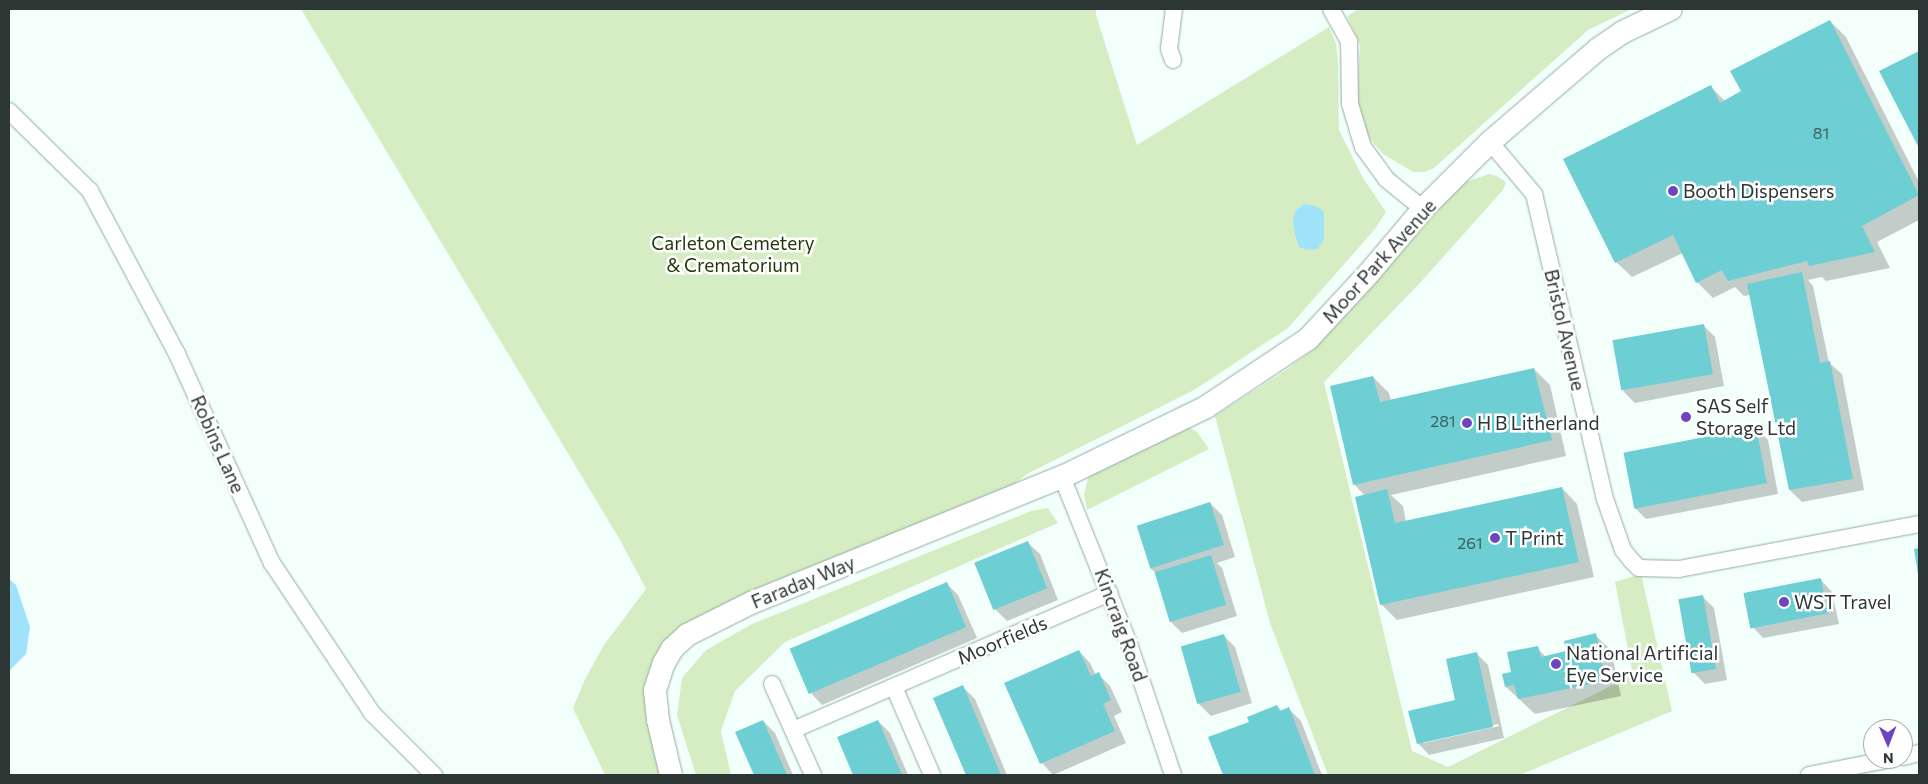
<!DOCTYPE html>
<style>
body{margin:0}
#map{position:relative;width:1928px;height:784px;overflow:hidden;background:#f3fffb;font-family:Commissioner,sans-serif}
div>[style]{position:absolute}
.green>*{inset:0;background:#d6edc3}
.water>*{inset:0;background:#a1e2fb}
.shadow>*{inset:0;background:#0003}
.building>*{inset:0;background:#6dced4;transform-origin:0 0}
.roads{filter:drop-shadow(0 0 1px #91aca5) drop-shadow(0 0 1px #91aca5)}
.street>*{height:16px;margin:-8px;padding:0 8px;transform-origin:8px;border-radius:8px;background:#fff}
.secondary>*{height:22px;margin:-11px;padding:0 11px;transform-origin:11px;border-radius:11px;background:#fff}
.dots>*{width:14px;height:14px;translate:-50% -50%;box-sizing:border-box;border:2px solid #fff;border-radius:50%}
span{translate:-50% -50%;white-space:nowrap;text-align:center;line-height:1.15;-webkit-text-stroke:5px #fff;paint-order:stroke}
.number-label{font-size:16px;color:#3c5d5d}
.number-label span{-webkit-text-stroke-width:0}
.poi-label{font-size:19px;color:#2c3735}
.left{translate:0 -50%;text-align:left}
.park-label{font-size:19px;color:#23380b}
.street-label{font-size:19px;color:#2c3735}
.frame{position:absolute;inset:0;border:10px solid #2c3735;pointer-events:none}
.north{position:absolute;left:1863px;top:719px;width:50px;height:50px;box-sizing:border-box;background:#fff;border:1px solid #abafae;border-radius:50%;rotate:179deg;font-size:14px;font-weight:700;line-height:20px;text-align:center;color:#2c3735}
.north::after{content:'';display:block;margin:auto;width:18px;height:22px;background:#6b46bf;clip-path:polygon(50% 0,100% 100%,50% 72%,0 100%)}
</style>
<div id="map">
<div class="green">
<i style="clip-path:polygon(301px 9px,1096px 9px,1096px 15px,1137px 145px,1329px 27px,1336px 43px,1338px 62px,1339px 130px,1363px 178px,1386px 212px,1375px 229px,1288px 328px,1196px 389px,1027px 474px,986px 507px,672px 649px,658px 720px,659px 775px,605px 775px,573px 708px,585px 679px,604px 645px,646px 589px,620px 540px)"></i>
<i style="clip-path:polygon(1359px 9px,1632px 9px,1588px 30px,1434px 168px,1425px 172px,1413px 172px,1383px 154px,1369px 138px,1361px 119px,1357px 99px,1360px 45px,1347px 16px)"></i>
<i style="clip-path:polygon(1489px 174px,1497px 176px,1506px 182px,1503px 190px,1419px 284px,1324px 382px,1412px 751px,1448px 767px,1633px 675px,1615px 582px,1641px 574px,1672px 711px,1520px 775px,1328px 775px,1270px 623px,1215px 416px,1286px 370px,1313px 350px,1388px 268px,1442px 204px,1465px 182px)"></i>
<i style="clip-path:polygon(1188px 427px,1197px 432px,1209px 449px,1087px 510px,1084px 495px,1088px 477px)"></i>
<i style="clip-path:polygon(1048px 508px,1058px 523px,785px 642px,735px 691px,721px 731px,731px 775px,696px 775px,677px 715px,682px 678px,706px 650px,752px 624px,1031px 511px)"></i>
</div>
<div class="water">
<i style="clip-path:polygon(1304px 204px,1316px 206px,1324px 212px,1324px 239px,1318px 249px,1308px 250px,1299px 247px,1295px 234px,1293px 219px,1296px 210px)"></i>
<i style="clip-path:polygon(9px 579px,16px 585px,30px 627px,26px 654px,9px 671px)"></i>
</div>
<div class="shadow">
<i style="clip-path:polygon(1830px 21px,1846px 37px,1919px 182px,1919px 220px,1877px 242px,1890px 268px,1826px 281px,1822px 277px,1808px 280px,1813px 286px,1829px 363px,1842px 374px,1864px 490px,1802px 502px,1790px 490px,1750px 295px,1744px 296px,1735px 287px,1713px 298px,1697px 282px,1683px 253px,1632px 277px,1616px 262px,1710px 86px,1725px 101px,1743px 92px)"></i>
<i style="clip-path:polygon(1919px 52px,1919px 145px,1881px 72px)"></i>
<i style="clip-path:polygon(1703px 325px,1715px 337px,1724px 386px,1635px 403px,1623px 391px)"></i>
<i style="clip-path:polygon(1534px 369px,1550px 385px,1566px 456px,1391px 495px,1403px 506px,1406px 522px,1562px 488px,1577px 504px,1594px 577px,1397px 620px,1381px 604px,1365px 496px,1354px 484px,1373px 377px,1389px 393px,1391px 401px)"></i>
<i style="clip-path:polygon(1756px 428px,1768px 440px,1778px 494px,1646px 519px,1634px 507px)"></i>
<i style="clip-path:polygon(1210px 503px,1222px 515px,1235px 557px,1217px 563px,1222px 568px,1237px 616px,1182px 633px,1170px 621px,1156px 573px,1150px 568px,1137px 526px)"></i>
<i style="clip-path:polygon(1028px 543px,1040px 554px,1058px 600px,1007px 621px,995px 609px)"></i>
<i style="clip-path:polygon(1821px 580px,1832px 592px,1839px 624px,1763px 638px,1752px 626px)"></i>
<i style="clip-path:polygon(946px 583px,958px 595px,977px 638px,822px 705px,811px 693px)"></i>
<i style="clip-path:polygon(1702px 596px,1714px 608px,1727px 680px,1705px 684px,1693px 672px)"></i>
<i style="clip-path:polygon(1223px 635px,1235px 647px,1252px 703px,1211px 716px,1199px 704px,1182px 648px)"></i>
<i style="clip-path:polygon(1595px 635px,1611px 650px,1621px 696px,1535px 714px,1506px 687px,1513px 673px,1537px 648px,1546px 657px,1567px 652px)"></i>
<i style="clip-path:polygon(1079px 651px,1090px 663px,1096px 675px,1098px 674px,1110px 686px,1122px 712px,1114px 716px,1126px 743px,1053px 775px,1042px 763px)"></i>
<i style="clip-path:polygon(evenodd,1476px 653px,1488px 665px,1504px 738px,1429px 755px,1418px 743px,1456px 701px,1476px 653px,1498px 724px,1499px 726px,1424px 743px,1424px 741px,1498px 724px)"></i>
<i style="clip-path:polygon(963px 687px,975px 699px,1007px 775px,967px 775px,935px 699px)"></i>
<i style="clip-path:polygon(1277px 707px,1282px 711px,1289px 709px,1301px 721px,1322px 775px,1224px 775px,1210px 738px,1251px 723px)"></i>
<i style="clip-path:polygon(763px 721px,775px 733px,793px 775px,755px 775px,737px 732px)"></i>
<i style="clip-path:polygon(878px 721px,890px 733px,908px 775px,855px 775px,839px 738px)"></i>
</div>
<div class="building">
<i style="clip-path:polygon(1830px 20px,1919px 195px,1862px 226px,1875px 252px,1809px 266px,1807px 261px,1728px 281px,1722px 270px,1696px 283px,1673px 235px,1615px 263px,1563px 159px,1711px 85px,1720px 103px,1741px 91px,1730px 71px)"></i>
<i style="clip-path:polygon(1919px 51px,1919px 148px,1879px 71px)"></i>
<i style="clip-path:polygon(1802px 272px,1820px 363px,1830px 361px,1853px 479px,1789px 490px,1747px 284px)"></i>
<i style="left:1704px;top:324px;width:51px;height:93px;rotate:80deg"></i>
<i style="clip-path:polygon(1534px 368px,1552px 440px,1353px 485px,1330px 386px,1373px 376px,1380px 402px)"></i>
<i style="left:1756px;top:427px;width:57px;height:135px;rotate:79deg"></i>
<i style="clip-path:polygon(1562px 487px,1579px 562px,1380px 605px,1355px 497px,1387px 489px,1395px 523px)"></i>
<i style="left:1210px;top:502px;width:45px;height:77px;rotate:72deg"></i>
<i style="left:1028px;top:541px;width:51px;height:58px;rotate:68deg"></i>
<i style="clip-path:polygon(1919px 548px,1919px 574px,1918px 574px,1914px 549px)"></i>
<i style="left:1211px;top:555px;width:52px;height:59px;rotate:73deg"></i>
<i style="left:1821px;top:578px;width:36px;height:79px;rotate:79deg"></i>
<i style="left:947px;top:582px;width:49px;height:171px;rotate:67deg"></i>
<i style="left:1703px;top:595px;width:75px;height:25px;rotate:80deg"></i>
<i style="clip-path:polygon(1596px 633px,1606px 681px,1518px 699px,1514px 685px,1505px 687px,1502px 674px,1511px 672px,1507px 652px,1538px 646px,1541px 657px,1566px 651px,1564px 641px)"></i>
<i style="left:1224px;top:634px;width:60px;height:45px;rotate:74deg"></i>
<i style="clip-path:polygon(1079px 650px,1091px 676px,1099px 672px,1111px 700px,1103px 704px,1115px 731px,1040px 764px,1004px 683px)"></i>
<i style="clip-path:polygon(1477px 652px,1493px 727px,1417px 744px,1408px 711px,1455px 700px,1446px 659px)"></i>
<i style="clip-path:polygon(963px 685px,1001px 775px,966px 775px,933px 698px)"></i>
<i style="clip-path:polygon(1277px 705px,1280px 711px,1289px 707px,1315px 775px,1223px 775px,1208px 737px,1249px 722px,1247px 717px)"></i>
<i style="clip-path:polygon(763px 720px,787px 775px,754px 775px,735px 732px)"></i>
<i style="clip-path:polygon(878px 720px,902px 775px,853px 775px,837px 737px)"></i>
</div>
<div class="roads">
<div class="street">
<i style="left:1331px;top:9px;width:37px;rotate:61deg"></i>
<i style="left:1349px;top:41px;width:63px;rotate:89.1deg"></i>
<i style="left:1350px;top:104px;width:45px;rotate:73.2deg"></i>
<i style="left:1363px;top:147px;width:39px;rotate:54deg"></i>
<i style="left:1386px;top:179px;width:48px;rotate:39deg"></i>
<i style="left:1173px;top:60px;width:12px;rotate:-110deg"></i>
<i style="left:1169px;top:49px;width:40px;rotate:-82.9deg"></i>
<i style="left:9px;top:111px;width:114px;rotate:44.6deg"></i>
<i style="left:90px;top:191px;width:185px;rotate:61.9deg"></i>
<i style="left:177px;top:354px;width:230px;rotate:65.6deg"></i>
<i style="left:272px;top:563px;width:180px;rotate:56.3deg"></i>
<i style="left:372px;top:713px;width:88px;rotate:45deg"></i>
<i style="left:1490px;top:142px;width:68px;rotate:49.8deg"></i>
<i style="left:1534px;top:194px;width:313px;rotate:76.9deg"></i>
<i style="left:1605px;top:499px;width:54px;rotate:70.6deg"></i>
<i style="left:1623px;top:550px;width:14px;rotate:51deg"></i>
<i style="left:1632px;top:561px;width:10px;rotate:45deg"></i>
<i style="left:1639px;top:568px;width:40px;rotate:1.4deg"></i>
<i style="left:1679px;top:569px;width:244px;rotate:-10.6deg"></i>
<i style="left:1062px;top:477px;width:180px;rotate:68.1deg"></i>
<i style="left:1129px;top:644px;width:138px;rotate:71.4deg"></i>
<i style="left:772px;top:684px;width:100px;rotate:65.7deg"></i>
<i style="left:894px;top:687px;width:96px;rotate:66.6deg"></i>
<i style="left:793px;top:730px;width:345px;rotate:-23.4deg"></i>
<i style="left:1903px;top:757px;width:16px;rotate:-14deg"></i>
<i style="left:1809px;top:775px;width:84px;rotate:-11deg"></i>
</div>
<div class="secondary">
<i style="left:671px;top:775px;width:57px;rotate:-103.3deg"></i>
<i style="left:658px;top:720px;width:30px;rotate:-96deg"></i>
<i style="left:655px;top:690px;width:28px;rotate:-72deg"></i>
<i style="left:664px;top:663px;width:16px;rotate:-60deg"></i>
<i style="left:672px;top:649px;width:21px;rotate:-43deg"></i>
<i style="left:687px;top:635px;width:72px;rotate:-26.6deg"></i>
<i style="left:751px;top:603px;width:336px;rotate:-22.1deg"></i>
<i style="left:1062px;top:477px;width:160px;rotate:-25.9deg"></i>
<i style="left:1206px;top:407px;width:123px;rotate:-33.7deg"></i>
<i style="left:1308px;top:339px;width:91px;rotate:-47.2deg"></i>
<i style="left:1370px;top:272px;width:82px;rotate:-49.9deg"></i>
<i style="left:1423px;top:209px;width:95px;rotate:-45deg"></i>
<i style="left:1490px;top:142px;width:143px;rotate:-40.7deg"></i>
<i style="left:1598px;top:49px;width:30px;rotate:-34deg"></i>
<i style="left:1623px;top:32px;width:53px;rotate:-25.6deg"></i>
</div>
</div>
<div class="dots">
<i style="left:1673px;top:191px;background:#6b46bf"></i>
<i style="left:1686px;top:417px;background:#6b46bf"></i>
<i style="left:1467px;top:423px;background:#6b46bf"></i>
<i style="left:1495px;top:538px;background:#6b46bf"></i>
<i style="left:1784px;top:602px;background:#6b46bf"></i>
<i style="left:1556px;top:664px;background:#6b46bf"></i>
</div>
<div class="number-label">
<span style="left:1821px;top:133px">81</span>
<span style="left:1443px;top:421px">281</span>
<span style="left:1470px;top:543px">261</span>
</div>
<div class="poi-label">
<span class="left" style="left:1683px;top:191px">Booth Dispensers</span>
<span class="left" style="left:1696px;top:417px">SAS Self<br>Storage Ltd</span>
<span class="left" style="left:1477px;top:423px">H B Litherland</span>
<span class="left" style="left:1505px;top:538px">T Print</span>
<span class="left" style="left:1794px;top:602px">WST Travel</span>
<span class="left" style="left:1566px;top:664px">National Artificial<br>Eye Service</span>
</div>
<div class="park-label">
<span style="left:733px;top:254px">Carleton Cemetery<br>&amp; Crematorium</span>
</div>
<div class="street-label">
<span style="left:1379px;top:261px;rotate:-48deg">Moor Park Avenue</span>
<span style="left:1565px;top:330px;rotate:77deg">Bristol Avenue</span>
<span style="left:218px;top:444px;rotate:66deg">Robins Lane</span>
<span style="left:803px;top:582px;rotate:-22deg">Faraday Way</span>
<span style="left:1121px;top:625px;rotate:70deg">Kincraig Road</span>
<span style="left:1002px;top:640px;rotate:-23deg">Moorfields</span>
</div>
<div class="frame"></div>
<div class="north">N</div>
</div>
